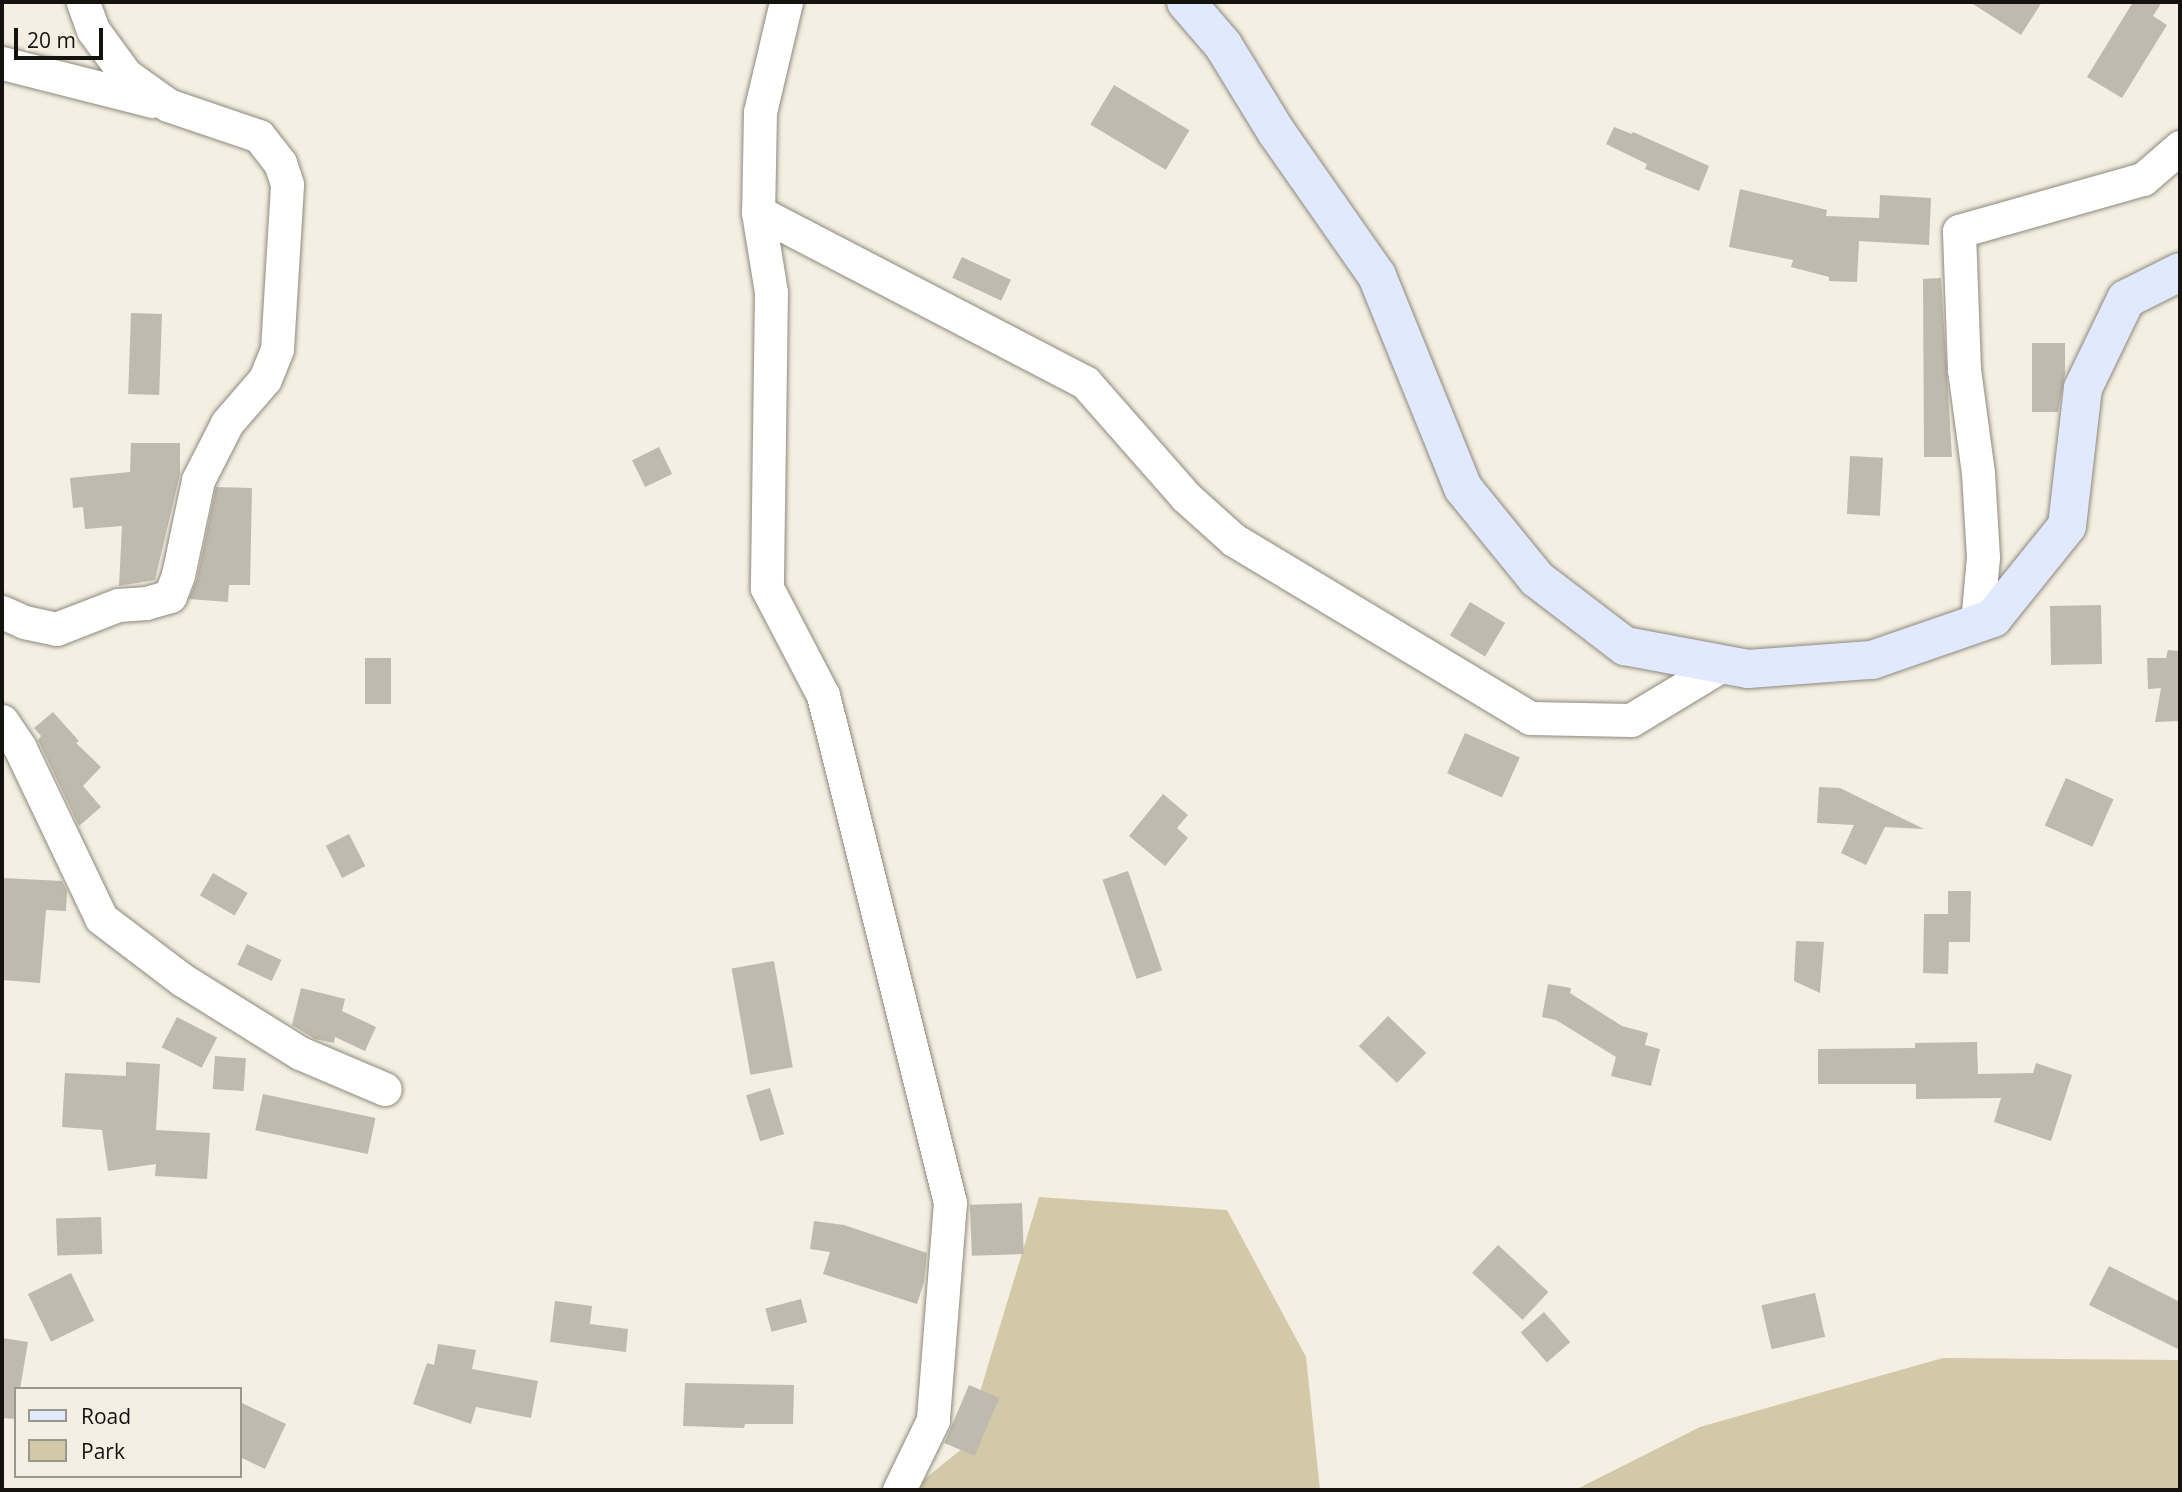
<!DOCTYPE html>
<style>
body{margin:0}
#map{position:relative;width:2182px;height:1492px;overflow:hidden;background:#f4efe2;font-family:"Open Sans",sans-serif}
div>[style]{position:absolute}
.green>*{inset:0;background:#d3c8a8}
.building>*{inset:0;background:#bfbaad;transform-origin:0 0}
.roads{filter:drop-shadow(0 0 2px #8d897d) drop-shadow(0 0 2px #8d897d)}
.street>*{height:33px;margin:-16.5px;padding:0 16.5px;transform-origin:16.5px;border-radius:16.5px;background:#fff}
.secondary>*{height:38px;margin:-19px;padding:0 19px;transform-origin:19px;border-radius:19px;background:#e1e9fe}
span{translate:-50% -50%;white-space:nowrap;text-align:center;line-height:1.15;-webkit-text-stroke:5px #f4efe2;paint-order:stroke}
.frame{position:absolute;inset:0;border:4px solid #14120e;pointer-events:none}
.legend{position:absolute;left:14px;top:1387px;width:228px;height:91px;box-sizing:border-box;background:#f4efe2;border:2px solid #9a978d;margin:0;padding:9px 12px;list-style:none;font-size:21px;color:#14120e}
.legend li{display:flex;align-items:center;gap:14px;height:35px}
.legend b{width:35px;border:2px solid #9a978d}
.scale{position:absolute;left:14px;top:28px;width:89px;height:32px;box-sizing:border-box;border:4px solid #14120e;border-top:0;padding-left:9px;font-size:21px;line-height:24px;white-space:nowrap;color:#14120e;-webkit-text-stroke:5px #f4efe2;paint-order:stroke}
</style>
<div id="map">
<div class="green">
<i style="clip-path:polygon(1039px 1197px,1227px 1210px,1306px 1357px,1320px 1490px,911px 1490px,963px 1448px)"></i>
<i style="clip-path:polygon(1943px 1358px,2180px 1360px,2180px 1490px,1575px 1490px,1700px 1427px)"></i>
</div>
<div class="building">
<i style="clip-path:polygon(1970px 2px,2042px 2px,2021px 35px)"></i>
<i style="clip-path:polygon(2133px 2px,2162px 2px,2153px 16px,2167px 25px,2122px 98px,2087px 77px)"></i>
<i style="left:1114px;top:85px;width:88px;height:46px;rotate:31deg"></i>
<i style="clip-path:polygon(1614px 127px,1632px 134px,1633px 132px,1709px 166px,1699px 191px,1645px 169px,1647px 164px,1606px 144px)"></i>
<i style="clip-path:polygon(1740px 189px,1827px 210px,1826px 216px,1879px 218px,1880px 195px,1931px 198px,1929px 245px,1859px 241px,1857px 282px,1829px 281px,1829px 277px,1791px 267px,1793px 260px,1729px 247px)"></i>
<i style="left:962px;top:257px;width:54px;height:23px;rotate:25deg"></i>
<i style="clip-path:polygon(1941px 278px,1952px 457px,1924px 457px,1923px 279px)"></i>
<i style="left:131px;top:313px;width:31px;height:81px;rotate:2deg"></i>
<i style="clip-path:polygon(2032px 343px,2065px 343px,2065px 374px,2058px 412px,2032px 412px)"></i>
<i style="clip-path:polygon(131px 443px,180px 443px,180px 474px,155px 580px,119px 586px,122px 526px,85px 529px,83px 507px,73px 508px,70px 478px,130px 472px)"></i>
<i style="left:659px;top:447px;width:30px;height:30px;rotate:64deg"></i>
<i style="left:1850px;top:456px;width:33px;height:58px;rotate:3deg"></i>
<i style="clip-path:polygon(216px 487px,252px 488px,250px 585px,229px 585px,228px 602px,189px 599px,197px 579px)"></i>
<i style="left:1470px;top:602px;width:41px;height:39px;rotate:31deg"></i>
<i style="left:2101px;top:605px;width:59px;height:51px;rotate:89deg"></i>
<i style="clip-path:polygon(2168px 650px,2180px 651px,2180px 721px,2155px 722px,2161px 688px,2148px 689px,2147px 658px,2166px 658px)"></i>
<i style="left:365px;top:658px;width:26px;height:46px"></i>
<i style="clip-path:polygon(53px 712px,79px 741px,76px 743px,101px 767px,83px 786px,101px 807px,79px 826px,38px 740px,41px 736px,34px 728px)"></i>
<i style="left:1465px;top:733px;width:60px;height:44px;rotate:24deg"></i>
<i style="left:2066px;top:778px;width:52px;height:52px;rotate:24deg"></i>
<i style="clip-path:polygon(1819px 787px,1840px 788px,1924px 829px,1885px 827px,1866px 865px,1841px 853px,1854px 825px,1817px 823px)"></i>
<i style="clip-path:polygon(1163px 794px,1188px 815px,1177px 828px,1188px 838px,1165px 866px,1129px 836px)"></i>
<i style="left:349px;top:834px;width:36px;height:26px;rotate:63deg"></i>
<i style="left:1128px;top:871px;width:105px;height:27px;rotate:71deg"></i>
<i style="left:213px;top:873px;width:40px;height:26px;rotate:30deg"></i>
<i style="clip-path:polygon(2px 878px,62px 881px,67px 891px,66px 911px,46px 910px,40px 983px,2px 980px)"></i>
<i style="clip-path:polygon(1948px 891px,1971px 891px,1970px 942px,1949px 942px,1948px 974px,1923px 973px,1924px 914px,1948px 914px)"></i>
<i style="clip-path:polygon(1796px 941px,1824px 942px,1820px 993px,1794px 981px)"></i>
<i style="left:247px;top:944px;width:38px;height:23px;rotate:25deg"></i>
<i style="left:774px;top:961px;width:108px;height:43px;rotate:80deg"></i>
<i style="clip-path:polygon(1548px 984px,1571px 988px,1570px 993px,1622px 1026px,1648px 1033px,1645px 1045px,1660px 1049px,1651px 1086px,1611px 1076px,1616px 1057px,1556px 1020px,1542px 1017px)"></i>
<i style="clip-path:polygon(301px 988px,345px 999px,342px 1011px,376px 1027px,365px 1051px,335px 1037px,334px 1043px,315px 1039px,292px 1025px)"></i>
<i style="left:1388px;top:1016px;width:53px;height:42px;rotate:44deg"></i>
<i style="left:177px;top:1017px;width:45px;height:34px;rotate:27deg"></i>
<i style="clip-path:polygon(1977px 1042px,1978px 1074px,2033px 1073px,2036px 1063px,2072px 1075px,2051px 1141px,1994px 1122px,2001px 1098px,1916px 1099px,1916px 1084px,1818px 1084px,1818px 1049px,1915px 1048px,1915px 1043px)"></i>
<i style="left:215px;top:1056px;width:31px;height:33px;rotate:4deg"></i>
<i style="clip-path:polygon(126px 1062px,160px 1064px,156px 1130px,210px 1133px,207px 1179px,155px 1176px,156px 1164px,108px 1171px,102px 1130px,62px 1127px,65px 1073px,126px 1076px)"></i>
<i style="left:770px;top:1088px;width:48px;height:25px;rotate:73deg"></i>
<i style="left:263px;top:1094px;width:115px;height:37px;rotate:12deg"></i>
<i style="left:1022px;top:1203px;width:51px;height:52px;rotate:88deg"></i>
<i style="left:101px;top:1217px;width:37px;height:45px;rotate:88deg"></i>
<i style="clip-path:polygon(814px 1221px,844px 1225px,927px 1253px,924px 1282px,917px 1304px,823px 1274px,830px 1252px,810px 1249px)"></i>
<i style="left:1498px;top:1245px;width:69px;height:38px;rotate:43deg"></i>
<i style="clip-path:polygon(2109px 1266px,2180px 1302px,2180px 1350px,2089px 1305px)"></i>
<i style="left:71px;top:1273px;width:53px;height:48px;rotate:64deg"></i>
<i style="left:1815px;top:1293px;width:45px;height:55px;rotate:77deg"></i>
<i style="left:801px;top:1299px;width:24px;height:37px;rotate:75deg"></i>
<i style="clip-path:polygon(555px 1301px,592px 1306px,590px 1324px,628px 1329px,626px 1352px,550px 1342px)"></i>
<i style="left:1544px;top:1312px;width:40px;height:31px;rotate:49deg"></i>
<i style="clip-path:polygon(2px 1338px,28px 1342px,20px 1389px,16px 1389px,15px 1419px,2px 1418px)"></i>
<i style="clip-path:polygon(438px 1344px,476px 1350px,472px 1369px,538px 1381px,531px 1418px,476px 1407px,471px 1424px,413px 1404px,427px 1363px,434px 1365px)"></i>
<i style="clip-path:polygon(685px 1383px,794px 1385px,793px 1424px,745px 1424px,744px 1428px,683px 1426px)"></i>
<i style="left:969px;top:1385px;width:33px;height:63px;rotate:23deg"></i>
<i style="clip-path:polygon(240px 1402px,286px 1424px,265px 1469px,240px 1457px)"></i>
</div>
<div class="roads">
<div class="street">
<i style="left:786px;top:2px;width:113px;rotate:103.3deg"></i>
<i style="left:760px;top:112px;width:100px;rotate:91.1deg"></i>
<i style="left:758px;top:212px;width:81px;rotate:80.8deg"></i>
<i style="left:771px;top:292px;width:296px;rotate:90.8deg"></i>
<i style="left:767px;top:588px;width:121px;rotate:62.4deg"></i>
<i style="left:823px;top:695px;width:523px;rotate:75.94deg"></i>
<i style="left:950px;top:1202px;width:219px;rotate:94.5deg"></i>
<i style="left:933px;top:1420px;width:78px;rotate:115.9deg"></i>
<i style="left:2px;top:63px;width:155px;rotate:14.2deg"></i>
<i style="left:758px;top:212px;width:369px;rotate:27.5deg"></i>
<i style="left:1085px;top:382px;width:153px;rotate:48.7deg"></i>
<i style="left:1186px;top:497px;width:64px;rotate:41.9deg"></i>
<i style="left:1234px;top:540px;width:345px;rotate:31deg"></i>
<i style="left:1530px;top:718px;width:101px;rotate:1.1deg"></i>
<i style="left:1631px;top:720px;width:109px;rotate:-31.1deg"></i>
<i style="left:2px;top:612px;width:24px;rotate:24deg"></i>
<i style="left:24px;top:622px;width:33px;rotate:12deg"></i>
<i style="left:56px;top:629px;width:66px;rotate:-21.2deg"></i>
<i style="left:118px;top:605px;width:28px;rotate:-4deg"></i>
<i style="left:146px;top:603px;width:25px;rotate:-16deg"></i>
<i style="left:170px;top:596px;width:22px;rotate:-69deg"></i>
<i style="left:178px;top:575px;width:97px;rotate:-78.1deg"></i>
<i style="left:198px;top:480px;width:64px;rotate:-63deg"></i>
<i style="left:227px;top:423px;width:58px;rotate:-49.2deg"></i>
<i style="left:265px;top:379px;width:32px;rotate:-68deg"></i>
<i style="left:277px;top:349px;width:165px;rotate:-86.5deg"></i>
<i style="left:287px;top:184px;width:22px;rotate:-108deg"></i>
<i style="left:280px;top:163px;width:34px;rotate:-128deg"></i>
<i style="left:259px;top:136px;width:96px;rotate:-161.2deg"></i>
<i style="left:168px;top:105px;width:52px;rotate:-144.5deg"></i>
<i style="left:126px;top:75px;width:56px;rotate:-126.3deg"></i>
<i style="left:93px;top:30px;width:30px;rotate:-110deg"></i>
<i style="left:1977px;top:623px;width:66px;rotate:-84.8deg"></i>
<i style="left:1983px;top:557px;width:84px;rotate:-93.4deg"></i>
<i style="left:1978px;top:473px;width:105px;rotate:-97.7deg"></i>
<i style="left:1964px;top:369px;width:138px;rotate:-92.1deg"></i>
<i style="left:1959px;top:231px;width:191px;rotate:-15.8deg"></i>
<i style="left:2143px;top:179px;width:49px;rotate:-40.9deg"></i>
<i style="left:2px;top:721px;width:32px;rotate:56deg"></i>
<i style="left:20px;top:748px;width:188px;rotate:64.5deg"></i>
<i style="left:101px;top:918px;width:101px;rotate:37.3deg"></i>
<i style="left:181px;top:979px;width:140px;rotate:31.9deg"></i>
<i style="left:300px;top:1053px;width:92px;rotate:23deg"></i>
</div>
<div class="secondary">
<i style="left:1186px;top:2px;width:57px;rotate:49.3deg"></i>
<i style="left:1223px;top:45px;width:103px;rotate:58.5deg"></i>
<i style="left:1277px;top:133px;width:174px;rotate:55deg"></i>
<i style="left:1377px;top:276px;width:229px;rotate:67.9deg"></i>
<i style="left:1463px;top:488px;width:117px;rotate:50.9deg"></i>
<i style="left:1537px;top:579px;width:111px;rotate:37.3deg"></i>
<i style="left:1625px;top:646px;width:125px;rotate:10.6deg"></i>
<i style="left:1748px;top:669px;width:124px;rotate:-4.2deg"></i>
<i style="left:1872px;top:660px;width:128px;rotate:-19.1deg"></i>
<i style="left:1993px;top:618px;width:118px;rotate:-51.2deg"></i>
<i style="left:2067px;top:526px;width:139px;rotate:-83.4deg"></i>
<i style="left:2083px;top:388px;width:99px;rotate:-64.2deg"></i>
<i style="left:2126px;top:299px;width:60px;rotate:-26.6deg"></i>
</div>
</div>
<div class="frame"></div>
<ul class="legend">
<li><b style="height:9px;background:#e1e9fe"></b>Road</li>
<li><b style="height:19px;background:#d3c8a8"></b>Park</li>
</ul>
<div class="scale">20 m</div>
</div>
